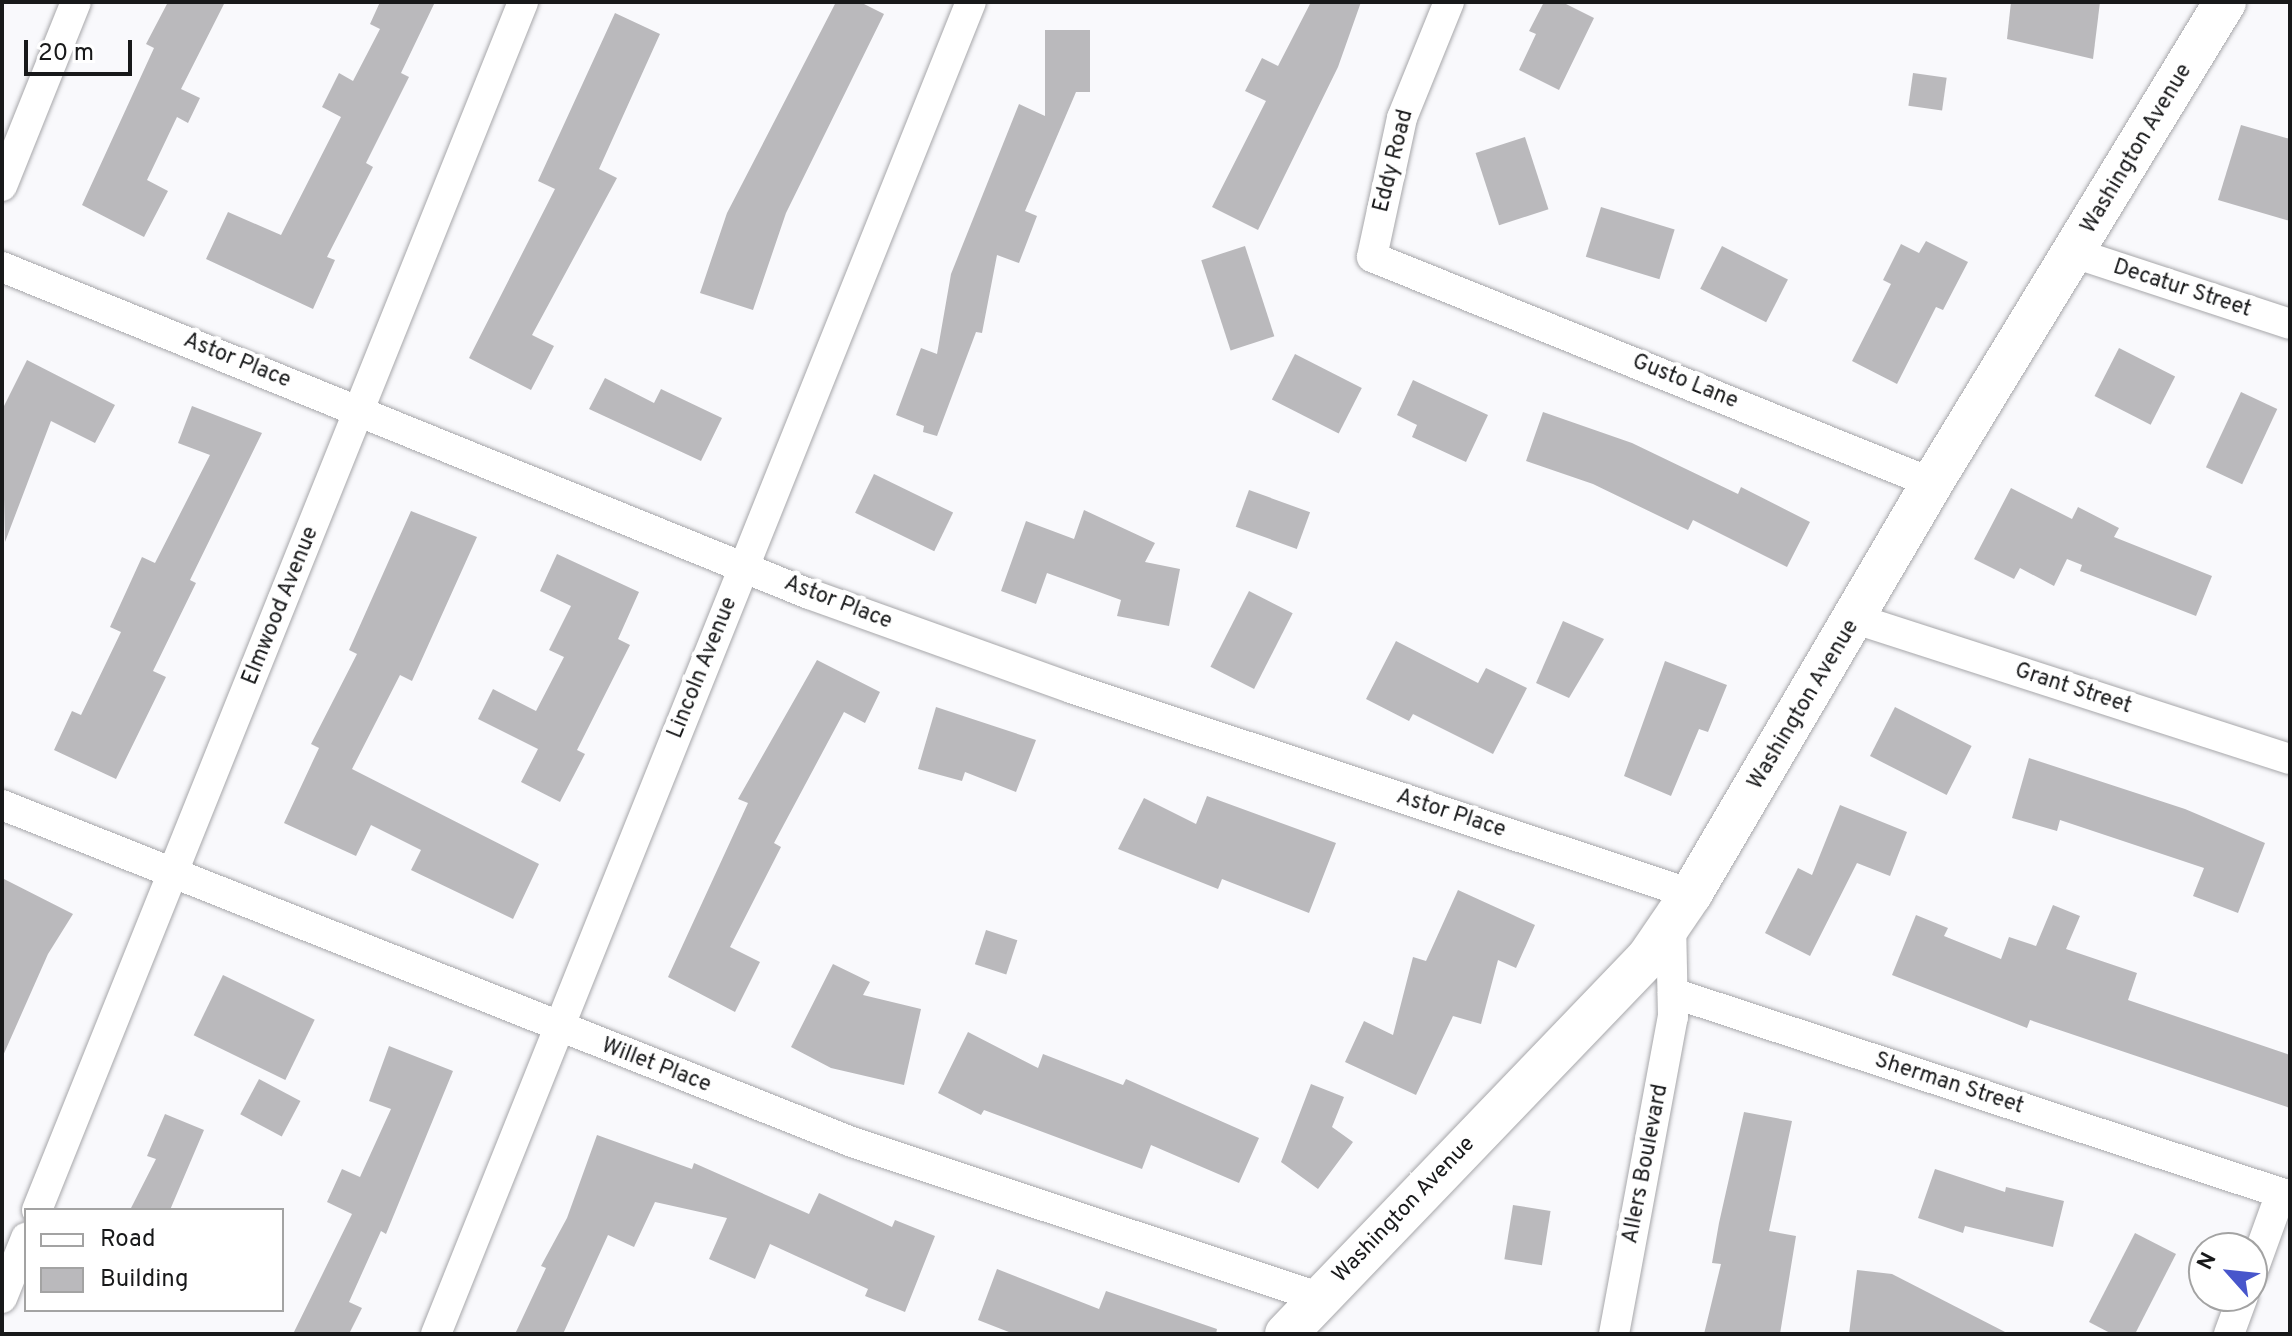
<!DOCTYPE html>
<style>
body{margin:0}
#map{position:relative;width:2292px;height:1336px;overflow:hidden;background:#f9f9fc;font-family:Overpass,sans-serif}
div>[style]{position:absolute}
.building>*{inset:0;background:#bab9bc;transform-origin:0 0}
.roads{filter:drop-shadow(0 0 2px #a7a7aa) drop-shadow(0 0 2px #a7a7aa)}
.street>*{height:30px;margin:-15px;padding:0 15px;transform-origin:15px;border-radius:15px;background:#fff}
.secondary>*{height:42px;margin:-21px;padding:0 21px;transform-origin:21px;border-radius:21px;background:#fff}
span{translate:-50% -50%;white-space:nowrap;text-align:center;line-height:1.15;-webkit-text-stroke:8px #fff;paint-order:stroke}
.street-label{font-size:22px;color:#18191a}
.frame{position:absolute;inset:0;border:4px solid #18191a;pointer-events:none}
.legend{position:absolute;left:24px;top:1208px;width:260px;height:104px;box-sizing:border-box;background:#fff;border:2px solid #a3a3a3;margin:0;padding:10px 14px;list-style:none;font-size:24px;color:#18191a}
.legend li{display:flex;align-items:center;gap:16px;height:40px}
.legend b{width:40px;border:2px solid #a3a3a3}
.north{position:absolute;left:2188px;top:1232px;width:80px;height:80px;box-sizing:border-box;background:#fff;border:2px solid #a3a3a3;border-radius:50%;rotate:297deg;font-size:22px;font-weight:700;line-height:32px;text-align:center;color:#18191a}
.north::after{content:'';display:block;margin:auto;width:28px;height:36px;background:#4856cb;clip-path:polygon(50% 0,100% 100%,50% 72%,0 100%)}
.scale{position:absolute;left:24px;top:40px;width:108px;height:36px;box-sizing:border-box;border:4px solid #18191a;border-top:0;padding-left:10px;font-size:24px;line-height:28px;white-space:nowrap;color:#18191a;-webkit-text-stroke:6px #fff;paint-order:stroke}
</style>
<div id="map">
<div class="building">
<i style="clip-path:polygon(168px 2px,225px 2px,181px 89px,200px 98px,188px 123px,177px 117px,147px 180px,168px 191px,144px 237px,82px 205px,154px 48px,146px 44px)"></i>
<i style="clip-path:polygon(380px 2px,435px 2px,401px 73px,409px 77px,366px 163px,373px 167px,327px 257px,335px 260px,313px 309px,206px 259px,228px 212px,281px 235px,341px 117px,322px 107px,339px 73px,353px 81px,380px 29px,370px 24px)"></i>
<i style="clip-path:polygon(836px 2px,860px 2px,884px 14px,786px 213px,753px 310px,700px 293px,727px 213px)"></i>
<i style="clip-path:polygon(1311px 2px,1361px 2px,1338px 67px,1258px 230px,1212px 207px,1266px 101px,1245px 91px,1262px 58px,1278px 66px)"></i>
<i style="clip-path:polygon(1544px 2px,1562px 2px,1594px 18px,1559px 90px,1519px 70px,1536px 34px,1529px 31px)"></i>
<i style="clip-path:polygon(2011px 2px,2100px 2px,2093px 59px,2007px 39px)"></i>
<i style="clip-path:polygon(615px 13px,660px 34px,599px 169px,617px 178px,532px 335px,554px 346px,531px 390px,469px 358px,555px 189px,538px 181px)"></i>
<i style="clip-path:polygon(1045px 30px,1090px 30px,1090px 92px,1076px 92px,1025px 211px,1037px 216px,1019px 263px,997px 255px,982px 333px,976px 332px,937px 436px,923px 432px,924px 426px,896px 415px,921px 348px,937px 354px,951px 274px,1019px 104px,1045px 116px)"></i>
<i style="left:1913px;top:73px;width:34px;height:33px;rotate:8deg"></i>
<i style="clip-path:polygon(2241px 125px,2290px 139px,2290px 221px,2218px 200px)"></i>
<i style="left:1525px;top:137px;width:76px;height:52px;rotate:72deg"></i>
<i style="left:1601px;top:207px;width:77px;height:52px;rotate:17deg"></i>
<i style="clip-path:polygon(1926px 241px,1968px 262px,1943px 310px,1936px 307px,1897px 384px,1852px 361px,1891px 284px,1883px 280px,1901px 244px,1919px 253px)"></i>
<i style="left:1245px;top:246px;width:95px;height:46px;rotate:72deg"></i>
<i style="left:1722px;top:246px;width:74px;height:48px;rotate:27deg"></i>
<i style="left:2119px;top:348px;width:63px;height:54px;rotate:27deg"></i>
<i style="left:1295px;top:354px;width:75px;height:51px;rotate:27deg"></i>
<i style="clip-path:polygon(27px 360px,115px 405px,95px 443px,51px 421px,5px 542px,2px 410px)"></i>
<i style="clip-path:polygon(605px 378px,654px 403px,661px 389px,722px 418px,701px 461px,589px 409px)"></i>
<i style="clip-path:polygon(1413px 380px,1488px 415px,1466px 462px,1412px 437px,1417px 425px,1397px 415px)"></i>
<i style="left:2241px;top:392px;width:40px;height:83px;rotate:25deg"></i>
<i style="clip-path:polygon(192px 406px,262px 433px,190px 580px,196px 583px,153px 671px,166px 677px,116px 779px,54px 750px,72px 711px,81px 715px,121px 632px,110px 627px,142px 557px,155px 563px,210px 455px,178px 443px)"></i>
<i style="clip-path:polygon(1543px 412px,1632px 443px,1738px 494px,1741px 487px,1810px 522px,1787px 567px,1693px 520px,1688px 530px,1593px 484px,1526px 461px)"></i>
<i style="left:874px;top:474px;width:88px;height:43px;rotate:26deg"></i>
<i style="clip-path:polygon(2011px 488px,2072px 519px,2078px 507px,2119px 528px,2114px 537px,2212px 576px,2196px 616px,2080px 571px,2082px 565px,2067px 559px,2054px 586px,2020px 568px,2014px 579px,1974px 559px)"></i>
<i style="left:1249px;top:490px;width:65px;height:39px;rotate:20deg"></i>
<i style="clip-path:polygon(1084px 510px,1155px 543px,1145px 562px,1180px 569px,1169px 626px,1117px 616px,1121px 600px,1047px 573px,1036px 604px,1001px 591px,1026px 521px,1074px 539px)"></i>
<i style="clip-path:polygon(411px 511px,477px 537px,412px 681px,400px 675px,352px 769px,539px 864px,513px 919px,411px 870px,421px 850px,371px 825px,356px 856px,284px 823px,319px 748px,311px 744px,357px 654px,349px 650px)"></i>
<i style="clip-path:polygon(557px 554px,639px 592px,618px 639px,630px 645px,577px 750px,585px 754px,560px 802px,521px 782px,538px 749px,478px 719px,493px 689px,536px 711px,564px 657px,549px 650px,571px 606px,540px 591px)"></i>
<i style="left:1249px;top:591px;width:49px;height:85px;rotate:27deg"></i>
<i style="clip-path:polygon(1563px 621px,1604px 639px,1569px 698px,1536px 683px)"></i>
<i style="clip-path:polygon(1396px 641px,1478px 683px,1486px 668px,1527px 688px,1493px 754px,1413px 714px,1409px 721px,1366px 699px)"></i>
<i style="clip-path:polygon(817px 660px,880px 692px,865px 723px,844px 712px,774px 843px,781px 847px,730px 947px,760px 962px,735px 1012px,668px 977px,748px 803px,738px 799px)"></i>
<i style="clip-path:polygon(1665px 661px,1727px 685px,1708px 732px,1699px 729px,1671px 796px,1624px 776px)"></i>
<i style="clip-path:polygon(936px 707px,1036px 740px,1016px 792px,965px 772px,962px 781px,918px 769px)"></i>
<i style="left:1895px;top:707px;width:86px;height:55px;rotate:27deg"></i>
<i style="clip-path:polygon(2029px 758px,2185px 809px,2265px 843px,2238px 913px,2193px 896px,2204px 868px,2060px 820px,2057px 831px,2012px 818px)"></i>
<i style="clip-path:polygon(1207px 796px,1336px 843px,1309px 913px,1222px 879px,1218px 889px,1118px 849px,1144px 798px,1196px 824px)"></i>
<i style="clip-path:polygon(1840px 805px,1907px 832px,1890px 876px,1857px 863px,1810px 956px,1765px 933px,1798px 868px,1812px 875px)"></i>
<i style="clip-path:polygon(2px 878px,73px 914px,48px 954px,2px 1058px)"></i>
<i style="clip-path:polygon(1458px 890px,1535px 925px,1516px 968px,1498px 960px,1481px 1024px,1453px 1016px,1416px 1095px,1345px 1062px,1364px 1021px,1393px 1035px,1413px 957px,1426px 961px)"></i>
<i style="clip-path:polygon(2053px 905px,2080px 916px,2066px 949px,2137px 973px,2128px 1000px,2290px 1055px,2290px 1108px,2030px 1020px,2027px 1028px,1892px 975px,1916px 915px,1948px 928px,1944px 936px,2001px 959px,2009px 937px,2036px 946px)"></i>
<i style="left:986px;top:930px;width:33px;height:36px;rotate:18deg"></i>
<i style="clip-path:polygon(833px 964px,870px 982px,863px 995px,921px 1009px,904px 1085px,831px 1068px,791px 1047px)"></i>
<i style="left:223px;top:975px;width:102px;height:67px;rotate:26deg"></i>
<i style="clip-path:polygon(968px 1032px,1038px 1068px,1043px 1054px,1123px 1085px,1126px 1079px,1259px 1138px,1239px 1183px,1151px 1145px,1142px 1169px,984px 1110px,981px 1115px,938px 1093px)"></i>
<i style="clip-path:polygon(389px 1046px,453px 1071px,386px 1234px,381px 1231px,349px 1302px,362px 1308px,349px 1334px,293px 1334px,352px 1214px,327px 1202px,342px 1169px,360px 1177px,391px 1109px,369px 1101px)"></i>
<i style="left:259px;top:1079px;width:47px;height:40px;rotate:28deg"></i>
<i style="clip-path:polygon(1311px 1084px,1344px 1097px,1332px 1127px,1353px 1142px,1318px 1189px,1281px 1162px)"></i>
<i style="clip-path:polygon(1744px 1112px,1792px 1121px,1769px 1231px,1796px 1236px,1780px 1334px,1704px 1334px,1721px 1264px,1712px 1263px,1719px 1223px)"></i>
<i style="clip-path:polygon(165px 1114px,204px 1130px,170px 1210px,130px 1210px,156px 1159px,147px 1156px)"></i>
<i style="clip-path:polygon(597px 1135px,692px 1169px,694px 1163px,809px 1214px,819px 1193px,892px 1227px,895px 1220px,935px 1236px,905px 1312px,865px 1296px,868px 1289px,770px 1244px,755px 1279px,709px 1259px,727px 1218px,655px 1202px,634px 1247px,608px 1235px,563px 1334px,515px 1334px,546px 1268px,541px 1266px,567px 1218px)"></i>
<i style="clip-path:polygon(1935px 1169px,2005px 1192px,2006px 1187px,2064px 1201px,2053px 1247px,1965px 1226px,1963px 1233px,1918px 1218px)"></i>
<i style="left:1513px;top:1205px;width:38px;height:55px;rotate:9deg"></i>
<i style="clip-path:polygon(2135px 1233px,2176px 1254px,2135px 1334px,2112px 1334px,2089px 1322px)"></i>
<i style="clip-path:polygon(997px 1269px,1099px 1309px,1106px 1291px,1217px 1329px,1216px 1334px,1014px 1334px,978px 1320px)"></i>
<i style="clip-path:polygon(1857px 1270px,1892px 1274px,2009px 1334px,1849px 1334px)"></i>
</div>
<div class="roads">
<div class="street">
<i style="left:1449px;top:2px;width:125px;rotate:112.1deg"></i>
<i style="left:1402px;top:118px;width:142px;rotate:102.2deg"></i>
<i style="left:1372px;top:257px;width:604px;rotate:21.98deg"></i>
<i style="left:2px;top:186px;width:198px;rotate:-68.1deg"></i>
<i style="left:2074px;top:253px;width:227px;rotate:18.2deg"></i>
<i style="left:2px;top:267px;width:871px;rotate:22.06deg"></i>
<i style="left:809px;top:594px;width:278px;rotate:19.7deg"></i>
<i style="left:1071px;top:688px;width:653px;rotate:18.38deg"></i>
<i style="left:1856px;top:619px;width:456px;rotate:17.9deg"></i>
<i style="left:2px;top:805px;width:914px;rotate:21.63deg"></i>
<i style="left:852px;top:1142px;width:493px;rotate:18.4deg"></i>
<i style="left:1673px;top:993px;width:650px;rotate:18.21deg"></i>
<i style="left:37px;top:1210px;width:1302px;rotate:-68.08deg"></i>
<i style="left:2252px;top:1273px;width:85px;rotate:-70.1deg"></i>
<i style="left:2px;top:1298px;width:65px;rotate:-68.2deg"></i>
<i style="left:436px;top:1334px;width:1435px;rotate:-68.12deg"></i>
<i style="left:1614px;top:1334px;width:322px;rotate:-79.5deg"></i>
<i style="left:1673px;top:1017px;width:93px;rotate:-91.2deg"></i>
<i style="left:2229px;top:1334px;width:40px;rotate:-69.8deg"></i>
</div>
<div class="secondary">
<i style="left:1286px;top:1334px;width:523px;rotate:-46.16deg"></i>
<i style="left:1648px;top:957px;width:76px;rotate:-55.7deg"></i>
<i style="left:1691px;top:894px;width:476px;rotate:-59.6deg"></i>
<i style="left:1932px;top:483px;width:563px;rotate:-58.65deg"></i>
</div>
</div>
<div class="street-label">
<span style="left:2137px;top:149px;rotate:-59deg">Washington Avenue</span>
<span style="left:1394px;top:161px;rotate:-76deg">Eddy Road</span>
<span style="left:2182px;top:289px;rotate:18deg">Decatur Street</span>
<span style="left:237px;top:361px;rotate:22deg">Astor Place</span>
<span style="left:1685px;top:382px;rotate:22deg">Gusto Lane</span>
<span style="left:838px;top:603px;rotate:21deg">Astor Place</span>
<span style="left:281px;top:606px;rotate:-68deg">Elmwood Avenue</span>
<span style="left:703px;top:668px;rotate:-68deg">Lincoln Avenue</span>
<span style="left:2073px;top:689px;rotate:18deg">Grant Street</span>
<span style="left:1804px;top:705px;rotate:-59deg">Washington Avenue</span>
<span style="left:1451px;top:814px;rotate:18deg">Astor Place</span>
<span style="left:656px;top:1066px;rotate:21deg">Willet Place</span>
<span style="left:1949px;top:1084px;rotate:18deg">Sherman Street</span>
<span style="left:1646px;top:1164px;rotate:-79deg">Allers Boulevard</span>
<span style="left:1404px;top:1210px;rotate:-46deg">Washington Avenue</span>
</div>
<div class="frame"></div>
<ul class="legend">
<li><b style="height:10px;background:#fff"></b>Road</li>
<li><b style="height:22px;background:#bab9bc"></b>Building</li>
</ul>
<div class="north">N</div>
<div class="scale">20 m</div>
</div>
